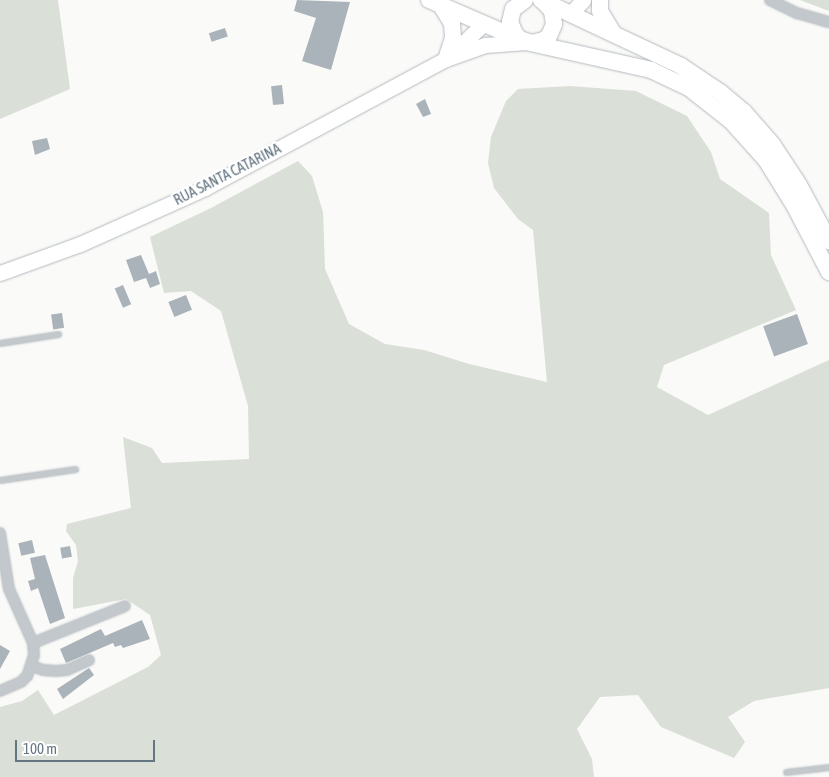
<!DOCTYPE html>
<style>
body{margin:0}
#map{position:relative;width:829px;height:777px;overflow:hidden;background:#fafaf8;font-family:"Asap Condensed",sans-serif}
div>[style]{position:absolute}
.green>*{inset:0;background:#dadfd7}
.building>*{inset:0;background:#aab3b9;transform-origin:0 0}
.roads{filter:drop-shadow(0 0 1px #b3babf) drop-shadow(0 0 1px #b3babf)}
.lane>*{height:5px;margin:-2.5px;padding:0 2.5px;transform-origin:2.5px;border-radius:2.5px;background:#c3c8cc}
.street>*{height:10px;margin:-5px;padding:0 5px;transform-origin:5px;border-radius:5px;background:#c3c8cc}
.secondary>*{height:15px;margin:-7.5px;padding:0 7.5px;transform-origin:7.5px;border-radius:7.5px;background:#fff}
.primary>*{height:16px;margin:-8px;padding:0 8px;transform-origin:8px;border-radius:8px;background:#fff}
span{translate:-50% -50%;white-space:nowrap;text-align:center;line-height:1.15;-webkit-text-stroke:5px #fff;paint-order:stroke}
.street-label{font-size:15px;color:#657683}
.scale{position:absolute;left:15px;top:740px;width:140px;height:22px;box-sizing:border-box;border:2px solid #657683;border-top:0;padding-left:6px;font-size:15px;line-height:18px;white-space:nowrap;color:#657683;-webkit-text-stroke:4px #fff;paint-order:stroke}
</style>
<div id="map">
<div class="green">
<i style="clip-path:polygon(0 0,58px 0,70px 89px,0 119px)"></i>
<i style="clip-path:polygon(800px 0,829px 0,829px 11px)"></i>
<i style="clip-path:polygon(570px 86px,636px 91px,687px 116px,711px 152px,720px 179px,769px 213px,771px 255px,796px 310px,664px 365px,657px 387px,708px 415px,829px 360px,829px 688px,754px 701px,728px 717px,745px 742px,734px 758px,661px 727px,638px 695px,600px 697px,577px 729px,592px 759px,594px 777px,0 777px,0 707px,22px 701px,38px 690px,54px 715px,148px 667px,161px 655px,150px 615px,126px 599px,73px 609px,73px 578px,78px 561px,76px 545px,66px 531px,67px 524px,131px 508px,123px 437px,152px 448px,162px 463px,249px 459px,248px 406px,221px 311px,191px 291px,164px 293px,150px 237px,211px 208px,298px 161px,312px 176px,323px 212px,325px 269px,349px 324px,385px 344px,424px 350px,469px 364px,547px 382px,533px 230px,518px 219px,494px 188px,488px 163px,491px 137px,506px 101px,518px 89px)"></i>
</div>
<div class="building">
<i style="clip-path:polygon(297px 0,350px 2px,331px 70px,302px 61px,316px 18px,294px 11px)"></i>
<i style="left:225px;top:28px;width:9px;height:17px;rotate:72deg"></i>
<i style="left:282px;top:85px;width:19px;height:11px;rotate:84deg"></i>
<i style="clip-path:polygon(425px 99px,431px 114px,423px 117px,416px 104px)"></i>
<i style="clip-path:polygon(47px 138px,50px 149px,35px 155px,32px 141px)"></i>
<i style="clip-path:polygon(141px 255px,149px 274px,156px 271px,160px 284px,150px 288px,146px 278px,134px 282px,126px 260px)"></i>
<i style="left:123px;top:285px;width:21px;height:9px;rotate:67deg"></i>
<i style="left:186px;top:295px;width:16px;height:19px;rotate:68deg"></i>
<i style="left:62px;top:313px;width:15px;height:11px;rotate:82deg"></i>
<i style="left:797px;top:314px;width:32px;height:36px;rotate:70deg"></i>
<i style="left:32px;top:540px;width:13px;height:14px;rotate:77deg"></i>
<i style="left:70px;top:546px;width:11px;height:10px;rotate:80deg"></i>
<i style="clip-path:polygon(45px 555px,65px 618px,50px 624px,38px 588px,31px 591px,28px 581px,35px 579px,30px 558px)"></i>
<i style="clip-path:polygon(142px 620px,150px 639px,123px 648px,121px 645px,115px 647px,113px 643px,66px 663px,60px 649px,101px 629px,105px 636px)"></i>
<i style="clip-path:polygon(0 645px,10px 651px,0 669px)"></i>
<i style="clip-path:polygon(89px 668px,94px 675px,63px 699px,57px 689px)"></i>
</div>
<div class="roads">
<div class="lane">
<i style="left:0;top:343px;width:59px;rotate:-8.8deg"></i>
<i style="left:0;top:480px;width:76px;rotate:-8.3deg"></i>
<i style="left:786px;top:772px;width:43px;rotate:-6.6deg"></i>
</div>
<div class="street">
<i style="left:770px;top:0;width:30px;rotate:26deg"></i>
<i style="left:797px;top:13px;width:33px;rotate:16deg"></i>
<i style="left:0;top:533px;width:57px;rotate:80.9deg"></i>
<i style="left:9px;top:589px;width:59px;rotate:66deg"></i>
<i style="left:33px;top:643px;width:12px;rotate:85deg"></i>
<i style="left:34px;top:655px;width:22px;rotate:108deg"></i>
<i style="left:27px;top:676px;width:8px;rotate:135deg"></i>
<i style="left:21px;top:682px;width:23px;rotate:157deg"></i>
<i style="left:33px;top:643px;width:99px;rotate:-21.9deg"></i>
<i style="left:32px;top:666px;width:12px;rotate:20deg"></i>
<i style="left:43px;top:670px;width:13px;rotate:4deg"></i>
<i style="left:56px;top:671px;width:11px;rotate:-5deg"></i>
<i style="left:67px;top:670px;width:24px;rotate:-24deg"></i>
</div>
<div class="secondary">
<i style="left:571px;top:13px;width:18px;rotate:-47deg"></i>
<i style="left:452px;top:54px;width:43px;rotate:-44.1deg"></i>
<i style="left:0;top:273px;width:85px;rotate:-19.9deg"></i>
<i style="left:80px;top:244px;width:137px;rotate:-24.1deg"></i>
<i style="left:205px;top:188px;width:273px;rotate:-28.2deg"></i>
<i style="left:446px;top:59px;width:41px;rotate:-19.7deg"></i>
<i style="left:485px;top:45px;width:41px;rotate:-4.2deg"></i>
</div>
<div class="primary">
<i style="left:429px;top:0;width:106px;rotate:23.4deg"></i>
<i style="left:526px;top:42px;width:128px;rotate:12.6deg"></i>
<i style="left:651px;top:70px;width:42px;rotate:25.3deg"></i>
<i style="left:689px;top:88px;width:53px;rotate:38.2deg"></i>
<i style="left:731px;top:121px;width:52px;rotate:48.1deg"></i>
<i style="left:766px;top:160px;width:53px;rotate:58.1deg"></i>
<i style="left:794px;top:205px;width:76px;rotate:62.4deg"></i>
<i style="left:525px;top:0;width:15px;rotate:143deg"></i>
<i style="left:513px;top:9px;width:13px;rotate:103deg"></i>
<i style="left:510px;top:22px;width:13px;rotate:67deg"></i>
<i style="left:515px;top:34px;width:7px;rotate:45deg"></i>
<i style="left:520px;top:39px;width:13px;rotate:18deg"></i>
<i style="left:532px;top:43px;width:12px;rotate:-14deg"></i>
<i style="left:544px;top:40px;width:6px;rotate:-39deg"></i>
<i style="left:549px;top:36px;width:13px;rotate:-67deg"></i>
<i style="left:554px;top:24px;width:13px;rotate:-99deg"></i>
<i style="left:552px;top:11px;width:13px;rotate:-132deg"></i>
<i style="left:541px;top:0;width:155px;rotate:25.2deg"></i>
<i style="left:681px;top:66px;width:47px;rotate:33.7deg"></i>
<i style="left:720px;top:92px;width:31px;rotate:40deg"></i>
<i style="left:744px;top:112px;width:43px;rotate:48.8deg"></i>
<i style="left:772px;top:144px;width:49px;rotate:56.6deg"></i>
<i style="left:799px;top:185px;width:64px;rotate:61.8deg"></i>
<i style="left:600px;top:0;width:11px;rotate:90deg"></i>
<i style="left:600px;top:11px;width:26px;rotate:59deg"></i>
<i style="left:440px;top:4px;width:22px;rotate:58deg"></i>
<i style="left:452px;top:23px;width:15px;rotate:86deg"></i>
<i style="left:453px;top:38px;width:22px;rotate:108deg"></i>
</div>
</div>
<div class="street-label">
<span style="left:227px;top:174px;rotate:-27deg">RUA SANTA CATARINA</span>
</div>
<div class="scale">100 m</div>
</div>
